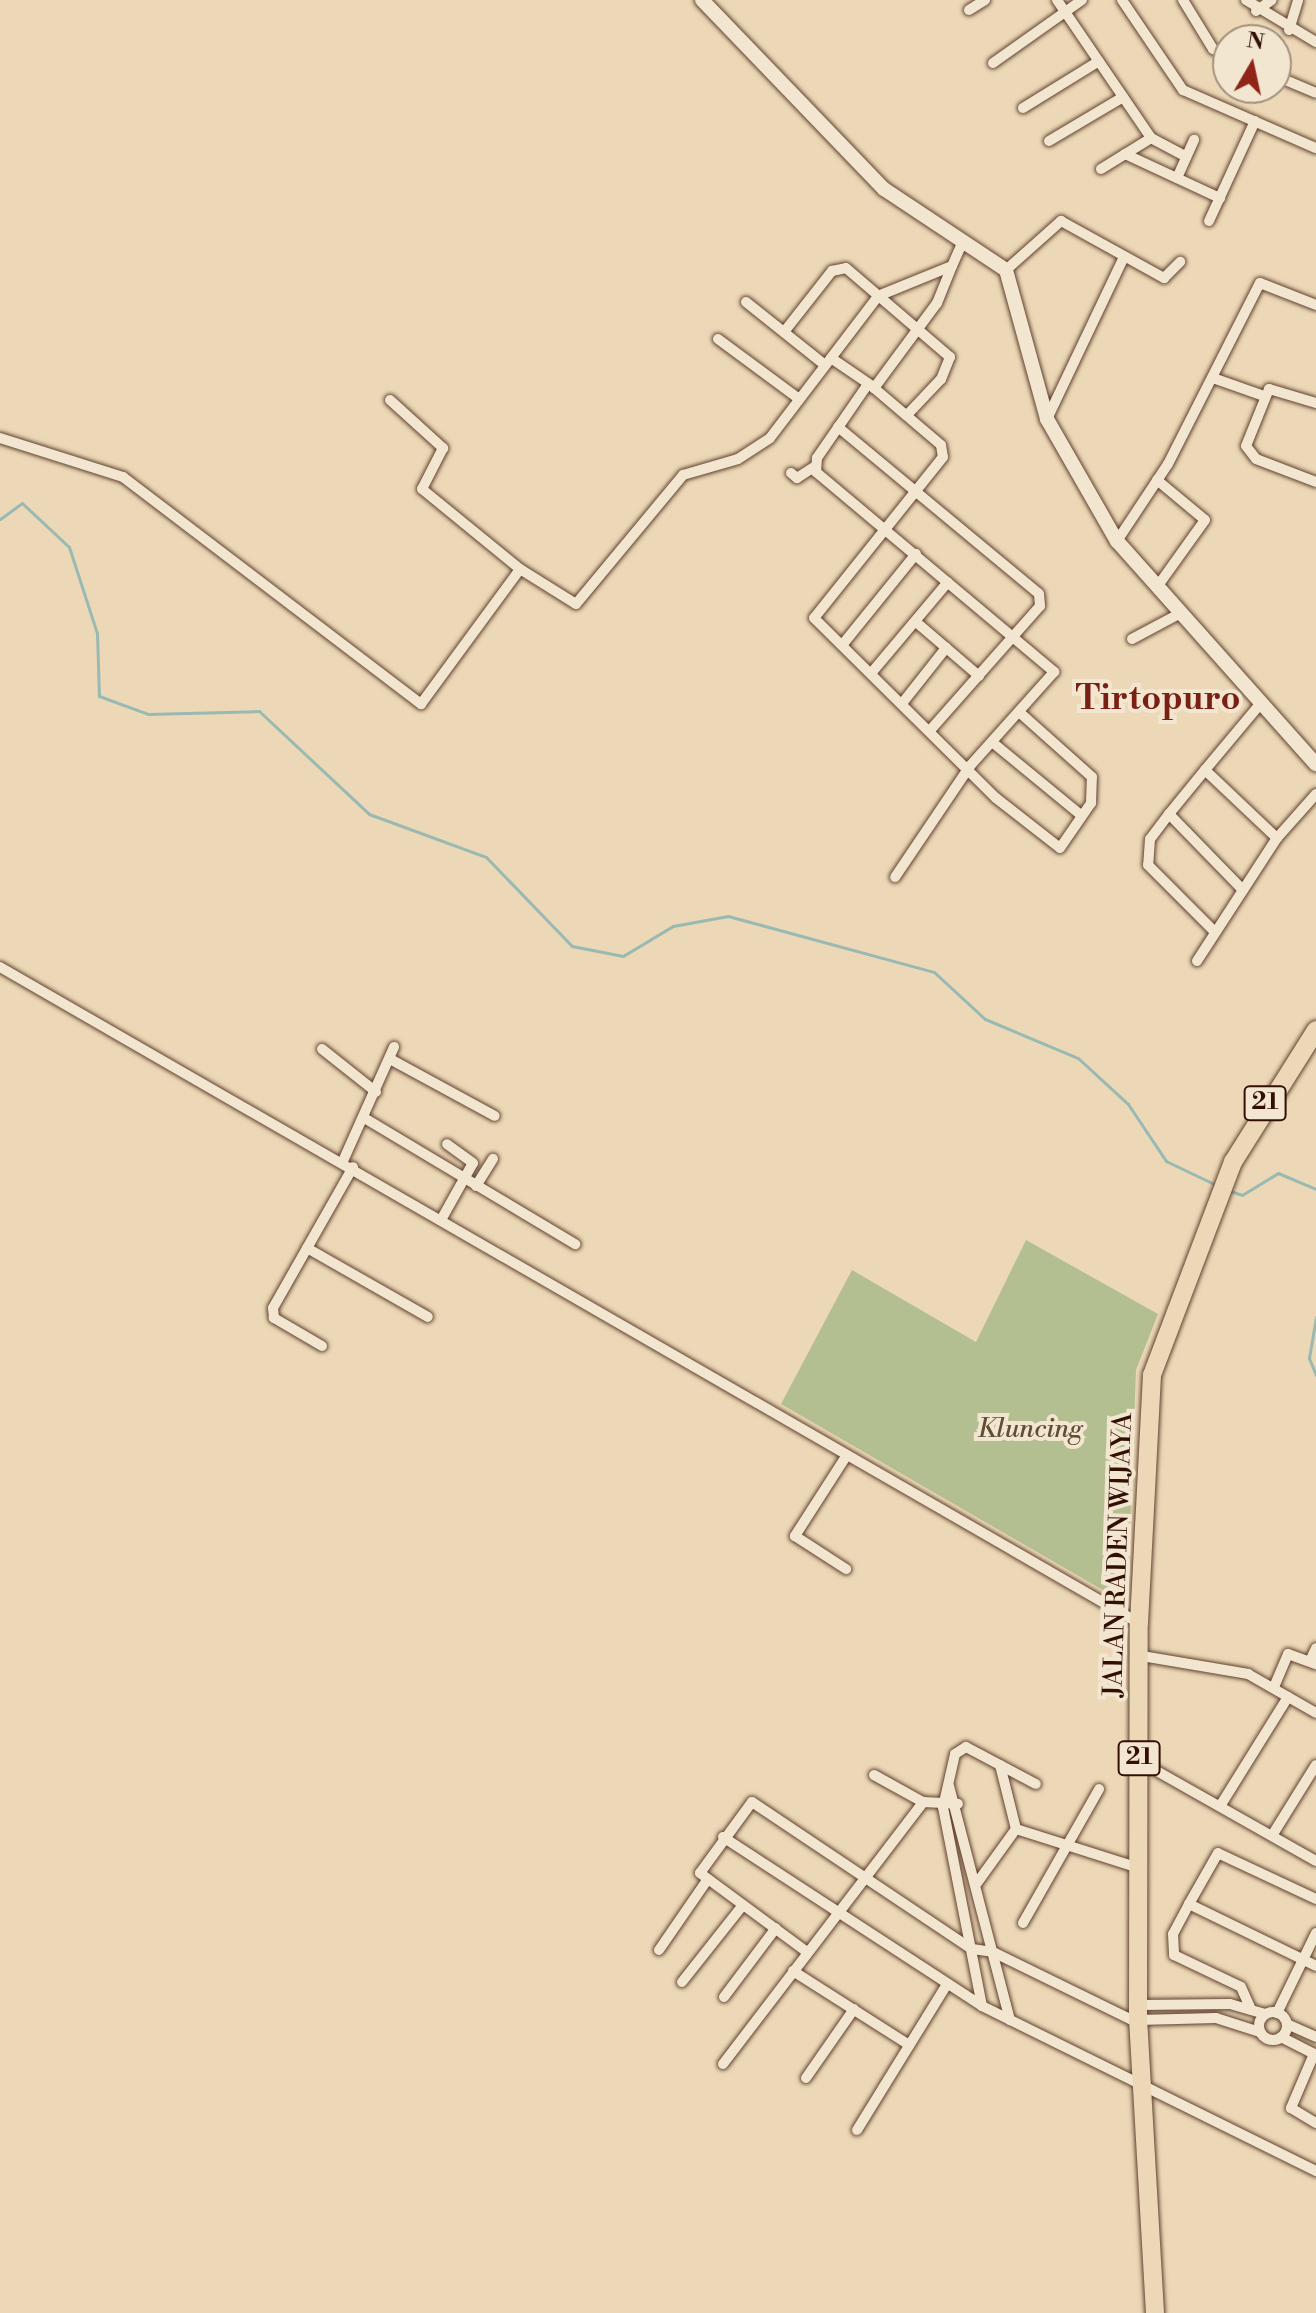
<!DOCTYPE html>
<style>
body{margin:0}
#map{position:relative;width:1316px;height:2313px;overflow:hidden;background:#ecd8b6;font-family:"Libre Bodoni",serif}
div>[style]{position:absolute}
.green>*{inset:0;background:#b4bf91}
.stream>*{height:3px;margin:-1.5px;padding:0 1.5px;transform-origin:1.5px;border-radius:1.5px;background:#99b9b3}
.roads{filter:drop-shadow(0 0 2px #604130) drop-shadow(0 0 2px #604130)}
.street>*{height:10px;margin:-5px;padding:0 5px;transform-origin:5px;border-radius:5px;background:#f3e6d0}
.street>.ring{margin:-5px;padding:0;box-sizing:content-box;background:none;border:10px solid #f3e6d0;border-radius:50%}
.secondary>*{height:14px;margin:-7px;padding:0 7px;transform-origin:7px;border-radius:7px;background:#f3e6d0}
.highway>*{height:18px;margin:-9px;padding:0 9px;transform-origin:9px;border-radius:9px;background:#ecd8b6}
span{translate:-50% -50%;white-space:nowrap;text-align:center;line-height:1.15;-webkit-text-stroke:8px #f3e6d0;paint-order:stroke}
.shield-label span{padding:2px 6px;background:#f3e6d0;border:2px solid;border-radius:6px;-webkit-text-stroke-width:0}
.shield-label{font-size:24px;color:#310f03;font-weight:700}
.park-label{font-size:26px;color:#5f4d35;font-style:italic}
.street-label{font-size:26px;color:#310f03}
.district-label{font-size:34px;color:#7a1f14;font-weight:700}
.north{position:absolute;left:1212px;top:24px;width:80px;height:80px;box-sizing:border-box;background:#f3e6d0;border:2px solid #a5907e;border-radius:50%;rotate:9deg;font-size:22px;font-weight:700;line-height:32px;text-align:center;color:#310f03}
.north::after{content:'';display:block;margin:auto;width:28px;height:36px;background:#8f2418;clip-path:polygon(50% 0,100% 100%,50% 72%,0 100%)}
</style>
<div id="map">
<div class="green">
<i style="clip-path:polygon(1026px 1240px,1158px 1314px,1136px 1370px,1127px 1604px,781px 1404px,852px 1270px,976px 1342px)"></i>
</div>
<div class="stream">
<i style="left:0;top:519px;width:27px;rotate:-36deg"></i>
<i style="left:22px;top:503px;width:64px;rotate:43.1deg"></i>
<i style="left:69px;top:547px;width:90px;rotate:72deg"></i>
<i style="left:97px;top:633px;width:63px;rotate:88.2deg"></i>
<i style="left:99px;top:696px;width:52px;rotate:20.2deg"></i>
<i style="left:148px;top:714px;width:111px;rotate:-1.5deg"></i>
<i style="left:259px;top:711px;width:151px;rotate:43.1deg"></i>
<i style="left:369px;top:814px;width:125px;rotate:20.2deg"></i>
<i style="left:486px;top:857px;width:124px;rotate:46deg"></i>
<i style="left:572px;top:946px;width:52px;rotate:11.1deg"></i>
<i style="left:623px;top:956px;width:58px;rotate:-31deg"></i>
<i style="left:673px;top:926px;width:56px;rotate:-10.3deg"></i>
<i style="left:728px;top:916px;width:213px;rotate:15.2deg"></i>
<i style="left:934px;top:972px;width:69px;rotate:42.7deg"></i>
<i style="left:985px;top:1019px;width:101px;rotate:22.8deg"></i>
<i style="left:1078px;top:1058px;width:68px;rotate:42.6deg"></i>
<i style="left:1128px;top:1104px;width:69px;rotate:56.3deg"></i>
<i style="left:1166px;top:1161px;width:55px;rotate:25.6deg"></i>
<i style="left:1230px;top:1191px;width:13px;rotate:18deg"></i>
<i style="left:1242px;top:1195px;width:42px;rotate:-31.4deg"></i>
<i style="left:1278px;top:1173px;width:41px;rotate:22.8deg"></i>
<i style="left:1316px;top:1317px;width:42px;rotate:99.7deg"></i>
<i style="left:1309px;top:1358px;width:18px;rotate:68deg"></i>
</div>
<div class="roads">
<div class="street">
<i style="left:1057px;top:0;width:167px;rotate:55.7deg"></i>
<i style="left:1151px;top:138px;width:40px;rotate:28deg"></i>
<i style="left:1122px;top:0;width:109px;rotate:55.9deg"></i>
<i style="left:1183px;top:90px;width:145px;rotate:23.6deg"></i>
<i style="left:1183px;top:0;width:57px;rotate:58.5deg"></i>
<i style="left:1213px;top:49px;width:17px;rotate:25deg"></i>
<i style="left:1246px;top:0;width:82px;rotate:31deg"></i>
<i style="left:969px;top:10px;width:19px;rotate:-32deg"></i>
<i style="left:1256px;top:11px;width:19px;rotate:-35deg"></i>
<i style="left:1289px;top:30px;width:31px;rotate:-73deg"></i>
<i style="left:993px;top:63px;width:109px;rotate:-35.3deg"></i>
<i style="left:1276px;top:76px;width:43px;rotate:23deg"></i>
<i style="left:1023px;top:108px;width:89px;rotate:-31.7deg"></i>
<i style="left:1049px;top:141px;width:86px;rotate:-30.7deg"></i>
<i style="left:1125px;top:154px;width:105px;rotate:24.9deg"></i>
<i style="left:1101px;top:169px;width:59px;rotate:-31.8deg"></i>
<i style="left:1177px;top:178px;width:42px;rotate:-65.9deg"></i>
<i style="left:1209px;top:221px;width:110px;rotate:-65.3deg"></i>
<i style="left:952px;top:266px;width:40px;rotate:112deg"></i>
<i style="left:937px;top:303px;width:106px;rotate:126.5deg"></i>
<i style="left:874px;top:388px;width:88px;rotate:40.4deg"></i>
<i style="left:941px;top:445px;width:12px;rotate:81deg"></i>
<i style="left:943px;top:457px;width:206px;rotate:128.7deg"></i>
<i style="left:814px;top:618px;width:256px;rotate:44.7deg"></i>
<i style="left:996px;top:798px;width:81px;rotate:38deg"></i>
<i style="left:1060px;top:848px;width:55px;rotate:-55.4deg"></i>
<i style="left:1091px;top:803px;width:26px;rotate:-88deg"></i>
<i style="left:1092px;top:777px;width:98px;rotate:-138.3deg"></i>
<i style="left:1006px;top:270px;width:74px;rotate:-41.7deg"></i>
<i style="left:1061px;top:221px;width:118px;rotate:29deg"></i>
<i style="left:1164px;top:278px;width:23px;rotate:-45deg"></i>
<i style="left:746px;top:302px;width:101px;rotate:38.6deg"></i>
<i style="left:784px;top:332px;width:78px;rotate:-51.8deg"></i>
<i style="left:832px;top:271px;width:14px;rotate:-12deg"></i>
<i style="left:846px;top:268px;width:137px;rotate:40.6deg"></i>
<i style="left:950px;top:357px;width:24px;rotate:112deg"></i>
<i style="left:941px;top:379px;width:50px;rotate:133.4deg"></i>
<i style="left:718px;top:339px;width:101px;rotate:36.5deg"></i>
<i style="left:831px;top:358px;width:50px;rotate:34.3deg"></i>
<i style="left:1213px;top:378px;width:54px;rotate:19.4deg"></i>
<i style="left:868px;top:384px;width:90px;rotate:124.6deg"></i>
<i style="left:817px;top:458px;width:14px;rotate:94deg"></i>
<i style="left:816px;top:472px;width:311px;rotate:40deg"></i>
<i style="left:1054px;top:672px;width:126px;rotate:131.8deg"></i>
<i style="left:970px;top:766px;width:134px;rotate:124deg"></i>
<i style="left:390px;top:400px;width:72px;rotate:42.2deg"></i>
<i style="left:443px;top:448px;width:46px;rotate:117.1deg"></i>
<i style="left:422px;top:489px;width:127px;rotate:39.2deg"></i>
<i style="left:1316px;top:403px;width:49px;rotate:-163.4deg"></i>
<i style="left:1269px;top:389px;width:61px;rotate:112deg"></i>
<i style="left:1246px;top:446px;width:16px;rotate:52deg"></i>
<i style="left:1256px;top:459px;width:64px;rotate:21deg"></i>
<i style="left:1047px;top:419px;width:179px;rotate:-64.6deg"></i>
<i style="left:838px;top:427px;width:261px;rotate:39.7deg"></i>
<i style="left:1039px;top:594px;width:12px;rotate:85deg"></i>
<i style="left:1040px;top:606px;width:163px;rotate:131.5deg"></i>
<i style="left:0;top:438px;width:129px;rotate:17.6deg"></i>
<i style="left:123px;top:477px;width:375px;rotate:37.3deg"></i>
<i style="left:421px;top:704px;width:167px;rotate:-53.7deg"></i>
<i style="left:520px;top:569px;width:66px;rotate:32deg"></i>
<i style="left:576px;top:604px;width:168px;rotate:-50.3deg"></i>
<i style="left:683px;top:475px;width:57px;rotate:-16.2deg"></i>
<i style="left:738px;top:459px;width:38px;rotate:-33deg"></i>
<i style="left:770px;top:438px;width:178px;rotate:-52.7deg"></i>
<i style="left:878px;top:296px;width:80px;rotate:-22.1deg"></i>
<i style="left:952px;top:266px;width:27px;rotate:-66deg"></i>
<i style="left:791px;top:473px;width:8px;rotate:40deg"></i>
<i style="left:797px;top:478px;width:20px;rotate:-33deg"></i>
<i style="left:1157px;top:480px;width:62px;rotate:39.8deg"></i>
<i style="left:1205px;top:520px;width:82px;rotate:125.6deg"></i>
<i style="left:1117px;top:541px;width:92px;rotate:-56.5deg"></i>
<i style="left:1168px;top:464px;width:203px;rotate:-63.1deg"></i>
<i style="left:1260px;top:283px;width:60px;rotate:21.4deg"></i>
<i style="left:916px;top:622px;width:83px;rotate:40.6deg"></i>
<i style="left:1132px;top:639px;width:55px;rotate:-28deg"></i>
<i style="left:843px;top:644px;width:116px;rotate:-51deg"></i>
<i style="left:873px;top:671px;width:116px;rotate:-49.9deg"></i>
<i style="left:904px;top:701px;width:68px;rotate:-51.6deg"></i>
<i style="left:1261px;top:703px;width:87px;rotate:129.9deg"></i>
<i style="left:1205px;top:770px;width:99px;rotate:43.4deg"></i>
<i style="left:992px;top:742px;width:115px;rotate:39.4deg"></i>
<i style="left:1205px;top:770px;width:57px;rotate:129.3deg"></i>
<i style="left:1169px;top:814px;width:106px;rotate:45.8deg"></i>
<i style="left:1169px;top:814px;width:31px;rotate:127deg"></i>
<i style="left:1150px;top:839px;width:26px;rotate:94deg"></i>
<i style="left:1148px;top:865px;width:95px;rotate:45deg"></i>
<i style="left:1197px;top:961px;width:147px;rotate:-57deg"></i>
<i style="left:1277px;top:838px;width:59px;rotate:-48.4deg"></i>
<i style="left:0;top:967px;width:1314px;rotate:29.94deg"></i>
<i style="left:322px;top:1049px;width:69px;rotate:38.5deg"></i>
<i style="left:390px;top:1059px;width:119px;rotate:28.5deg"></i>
<i style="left:366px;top:1119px;width:244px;rotate:30.9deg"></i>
<i style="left:343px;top:1161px;width:125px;rotate:-65.9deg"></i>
<i style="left:476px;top:1186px;width:32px;rotate:-58deg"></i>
<i style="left:441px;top:1220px;width:65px;rotate:-60.7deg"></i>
<i style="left:473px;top:1163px;width:32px;rotate:-144deg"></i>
<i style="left:307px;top:1248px;width:139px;rotate:29.7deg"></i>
<i style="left:322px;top:1346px;width:56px;rotate:-149.7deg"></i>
<i style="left:274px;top:1318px;width:10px;rotate:-96deg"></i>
<i style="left:273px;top:1308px;width:162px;rotate:-60.4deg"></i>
<i style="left:845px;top:1458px;width:93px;rotate:122.7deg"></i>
<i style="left:795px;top:1536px;width:61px;rotate:32.9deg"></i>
<i style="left:1142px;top:1656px;width:108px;rotate:9.6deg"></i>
<i style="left:1248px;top:1674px;width:78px;rotate:29.8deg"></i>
<i style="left:1310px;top:1661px;width:14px;rotate:-65deg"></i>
<i style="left:1274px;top:1687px;width:36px;rotate:-67deg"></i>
<i style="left:1288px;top:1654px;width:30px;rotate:20deg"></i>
<i style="left:1139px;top:1761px;width:203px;rotate:29.5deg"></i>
<i style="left:874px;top:1775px;width:56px;rotate:28.9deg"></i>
<i style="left:923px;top:1802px;width:35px;rotate:3deg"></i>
<i style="left:949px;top:1786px;width:242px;rotate:75.4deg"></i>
<i style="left:1222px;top:1803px;width:125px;rotate:-58.1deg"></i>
<i style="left:1016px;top:1829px;width:129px;rotate:17.6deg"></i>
<i style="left:1273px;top:1834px;width:81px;rotate:-58.1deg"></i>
<i style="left:723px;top:1837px;width:309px;rotate:33.1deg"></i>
<i style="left:982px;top:2006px;width:373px;rotate:26.3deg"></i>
<i style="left:977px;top:1883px;width:67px;rotate:-54.2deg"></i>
<i style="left:1016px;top:1829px;width:66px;rotate:-104deg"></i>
<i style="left:1316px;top:1899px;width:108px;rotate:-154.9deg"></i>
<i style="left:1218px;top:1853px;width:59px;rotate:119.6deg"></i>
<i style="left:1189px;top:1904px;width:141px;rotate:26deg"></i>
<i style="left:1189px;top:1904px;width:34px;rotate:118deg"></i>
<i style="left:1173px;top:1934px;width:21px;rotate:87deg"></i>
<i style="left:1174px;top:1955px;width:74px;rotate:25.5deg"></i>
<i style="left:1241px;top:1987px;width:22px;rotate:66deg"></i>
<i style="left:1023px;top:1923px;width:154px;rotate:-60.4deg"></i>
<i style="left:659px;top:1950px;width:86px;rotate:-55.4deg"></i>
<i style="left:807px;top:1952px;width:133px;rotate:-143.6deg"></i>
<i style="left:700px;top:1873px;width:88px;rotate:-53.8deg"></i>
<i style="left:752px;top:1802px;width:265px;rotate:33.8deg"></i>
<i style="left:972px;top:1949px;width:21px;rotate:8deg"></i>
<i style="left:993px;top:1952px;width:161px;rotate:26.1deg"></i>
<i style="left:793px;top:1971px;width:138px;rotate:32.5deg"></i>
<i style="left:682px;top:1982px;width:98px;rotate:-51.6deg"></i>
<i style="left:724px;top:1997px;width:86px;rotate:-53deg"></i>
<i style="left:1138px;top:2005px;width:92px;rotate:-0.6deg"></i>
<i style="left:1230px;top:2004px;width:36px;rotate:16deg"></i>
<i style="left:982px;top:2006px;width:203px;rotate:-101.1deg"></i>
<i style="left:943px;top:1807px;width:54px;rotate:-77.2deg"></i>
<i style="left:955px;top:1754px;width:13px;rotate:-32deg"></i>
<i style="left:966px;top:1747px;width:79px;rotate:27.9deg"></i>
<i class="ring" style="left:1259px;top:2012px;width:18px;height:18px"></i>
<i style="left:1277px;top:2013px;width:89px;rotate:-64deg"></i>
<i style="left:1138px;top:2020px;width:78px;rotate:-1.5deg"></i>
<i style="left:1216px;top:2018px;width:46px;rotate:17.7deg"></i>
<i style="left:1287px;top:2024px;width:32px;rotate:24deg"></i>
<i style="left:1281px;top:2037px;width:39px;rotate:27deg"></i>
<i style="left:1314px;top:2054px;width:59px;rotate:113.1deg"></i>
<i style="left:1291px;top:2108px;width:29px;rotate:31deg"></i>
<i style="left:723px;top:2064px;width:330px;rotate:-52.6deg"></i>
<i style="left:806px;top:2078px;width:84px;rotate:-55.2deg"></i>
<i style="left:857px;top:2130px;width:172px;rotate:-58.3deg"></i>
</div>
<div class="secondary">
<i style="left:702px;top:0;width:262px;rotate:46.1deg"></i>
<i style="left:884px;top:189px;width:146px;rotate:33.6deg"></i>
<i style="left:1006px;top:270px;width:155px;rotate:74.6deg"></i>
<i style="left:1047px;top:419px;width:141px;rotate:60.2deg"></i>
<i style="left:1117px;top:541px;width:299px;rotate:48.3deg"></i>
</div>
<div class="highway">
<i style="left:1155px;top:2313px;width:293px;rotate:-93.3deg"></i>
<i style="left:1138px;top:2020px;width:397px;rotate:-89.9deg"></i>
<i style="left:1139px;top:1623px;width:248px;rotate:-87deg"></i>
<i style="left:1152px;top:1375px;width:228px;rotate:-69.2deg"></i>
<i style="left:1233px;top:1162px;width:156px;rotate:-57.8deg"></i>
</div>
</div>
<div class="shield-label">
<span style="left:1265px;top:1103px">21</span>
<span style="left:1139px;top:1758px">21</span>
</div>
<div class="park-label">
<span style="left:1030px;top:1430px">Kluncing</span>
</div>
<div class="street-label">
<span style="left:1119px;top:1555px;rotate:-88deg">JALAN RADEN WIJAYA</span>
</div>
<div class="district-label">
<span style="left:1158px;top:700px">Tirtopuro</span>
</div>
<div class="north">N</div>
</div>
